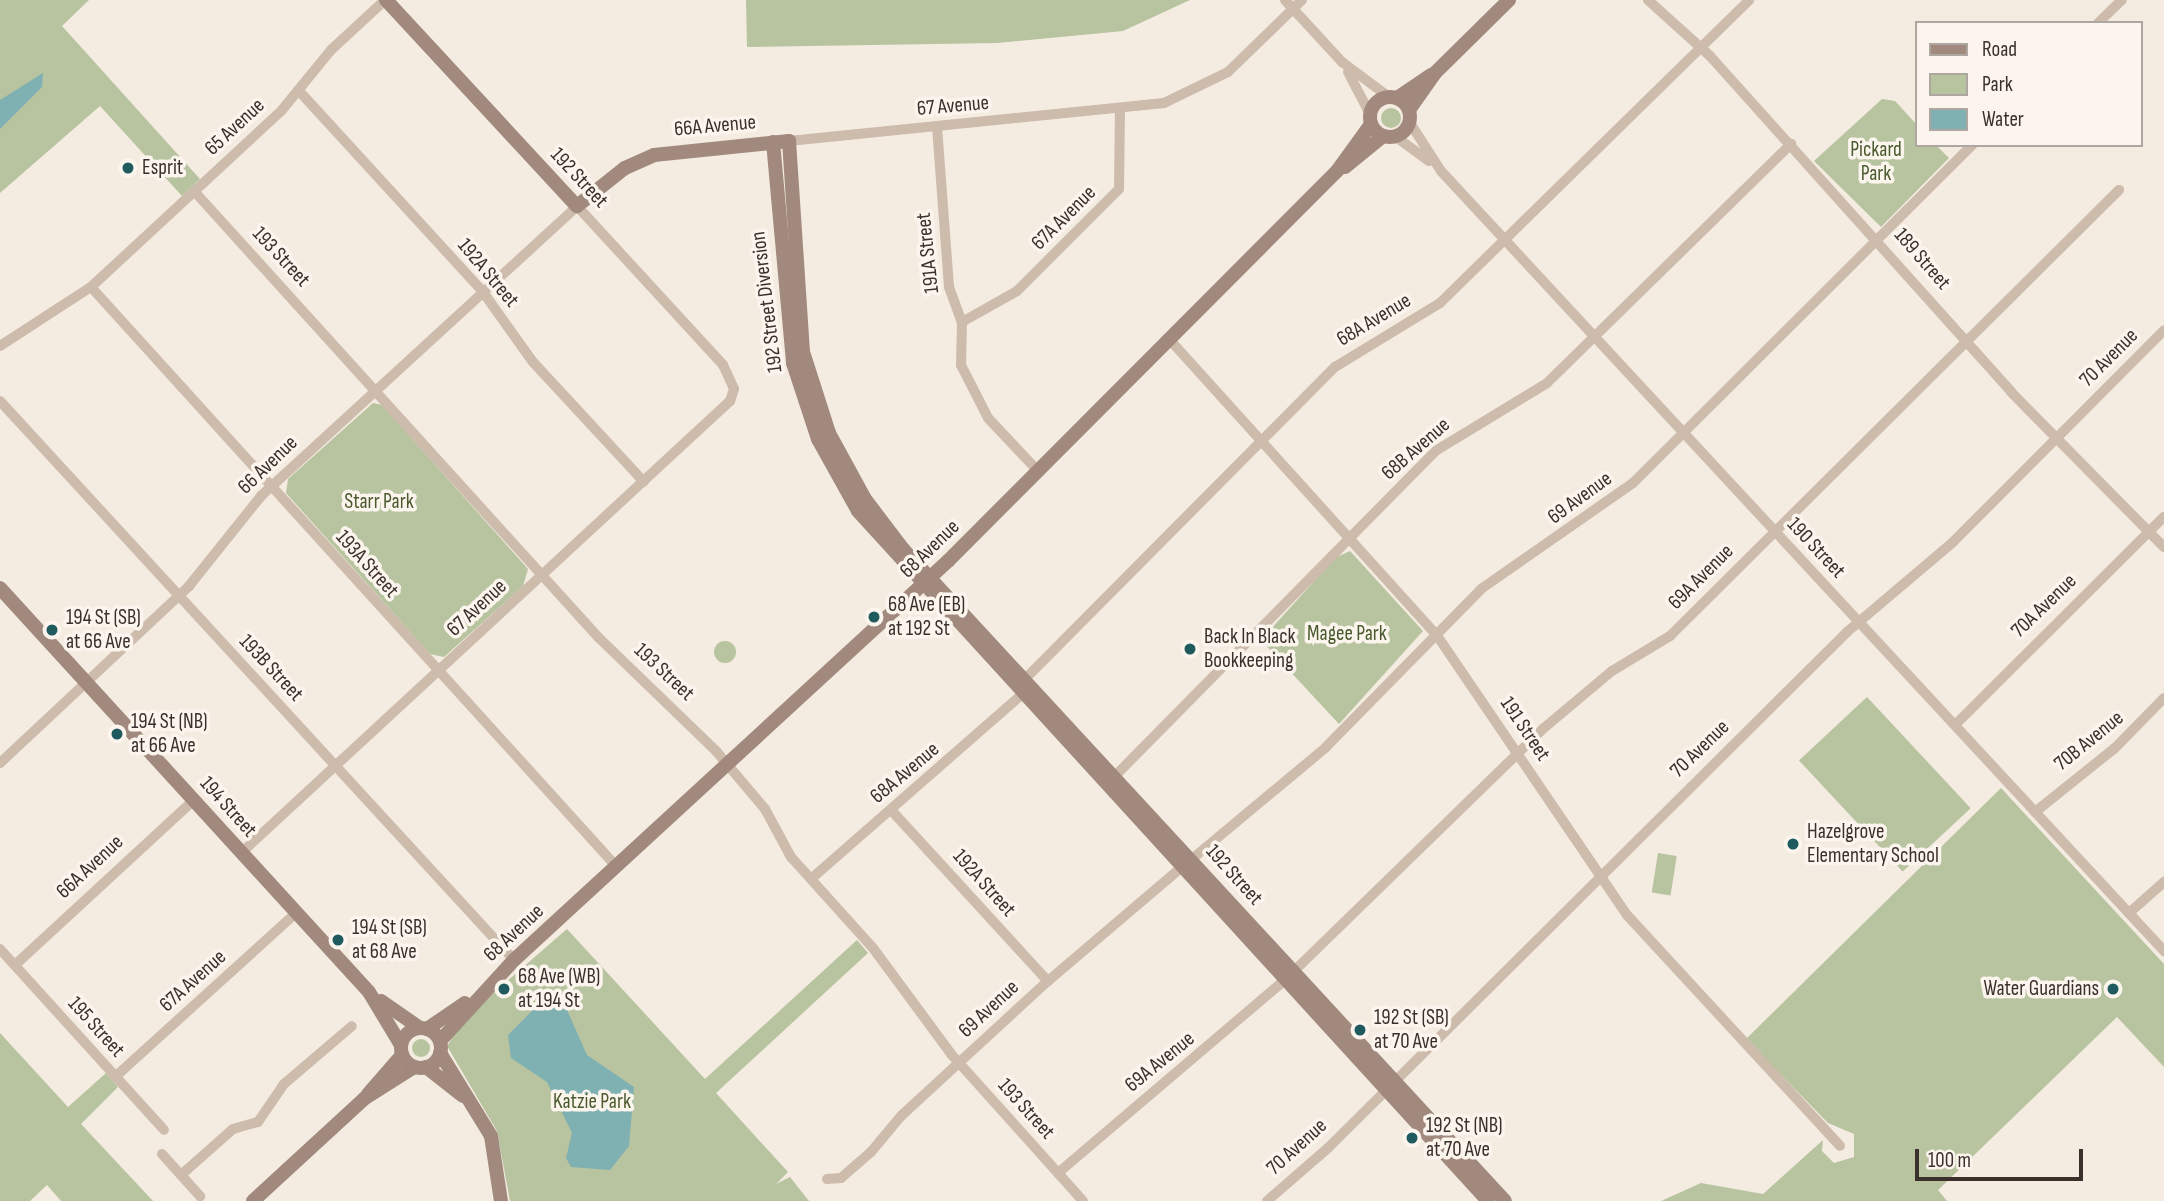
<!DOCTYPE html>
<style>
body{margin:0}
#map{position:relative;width:2164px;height:1201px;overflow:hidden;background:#f4ebe1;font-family:"Sofia Sans Condensed",sans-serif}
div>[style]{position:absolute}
.green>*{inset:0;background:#b8c4a0;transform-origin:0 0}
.round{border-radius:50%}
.water>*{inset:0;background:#7fb0b2}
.street>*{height:10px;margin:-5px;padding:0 5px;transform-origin:5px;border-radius:5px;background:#cdbbac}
.secondary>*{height:14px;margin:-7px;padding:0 7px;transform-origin:7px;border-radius:7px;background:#a18a7d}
.secondary>.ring{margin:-7px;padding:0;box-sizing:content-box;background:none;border:14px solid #a18a7d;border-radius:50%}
.dots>*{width:19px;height:19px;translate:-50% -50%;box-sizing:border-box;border:4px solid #fbf5ee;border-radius:50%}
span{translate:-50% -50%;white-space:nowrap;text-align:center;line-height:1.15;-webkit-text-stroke:7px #fbf5ee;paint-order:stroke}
.street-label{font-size:21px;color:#3b302b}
.park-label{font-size:21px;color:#4a5a2e}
.poi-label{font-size:21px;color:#3b302b}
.left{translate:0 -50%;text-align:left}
.right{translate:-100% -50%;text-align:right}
.legend{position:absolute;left:1915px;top:21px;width:228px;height:126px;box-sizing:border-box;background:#fbf5ee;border:2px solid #aea6a0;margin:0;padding:9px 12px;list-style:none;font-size:21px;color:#3b302b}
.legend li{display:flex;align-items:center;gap:14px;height:35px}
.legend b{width:35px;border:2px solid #aea6a0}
.scale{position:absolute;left:1915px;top:1149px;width:168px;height:32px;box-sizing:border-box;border:4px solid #3b302b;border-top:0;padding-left:9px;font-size:21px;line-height:24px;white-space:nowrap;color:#3b302b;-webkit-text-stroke:5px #fbf5ee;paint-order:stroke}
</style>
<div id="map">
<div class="green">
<i style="clip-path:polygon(0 0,89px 0,62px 26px,200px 179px,182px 196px,100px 106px,0 193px)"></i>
<i style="clip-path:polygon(746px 0,1190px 0,1123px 31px,997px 43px,747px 47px)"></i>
<i style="clip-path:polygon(1882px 99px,1895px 101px,1917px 125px,1917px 145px,1936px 145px,1949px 158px,1881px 227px,1814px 161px)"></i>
<i class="round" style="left:1381px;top:108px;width:20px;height:20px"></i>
<i style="clip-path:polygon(373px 403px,382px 405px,528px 569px,523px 586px,444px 657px,430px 654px,286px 493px,288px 479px)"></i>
<i style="clip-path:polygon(1350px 551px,1423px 631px,1339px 724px,1261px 640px,1335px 558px)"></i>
<i class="round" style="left:714px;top:641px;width:22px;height:22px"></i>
<i style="left:1867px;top:697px;width:152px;height:93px;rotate:47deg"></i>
<i style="clip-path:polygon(2001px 788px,2164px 964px,2164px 1067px,2117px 1017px,1938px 1190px,1947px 1201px,1661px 1201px,1701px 1183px,1763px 1194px,1823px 1140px,1822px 1151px,1834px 1163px,1854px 1157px,1854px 1134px,1828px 1123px,1746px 1039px)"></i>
<i style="left:1658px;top:853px;width:19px;height:40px;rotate:9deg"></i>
<i style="clip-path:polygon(567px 929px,705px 1079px,857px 940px,868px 953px,716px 1093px,788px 1172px,776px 1184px,790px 1177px,809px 1201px,510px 1201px,497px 1131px,447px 1046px,467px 1016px)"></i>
<i style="clip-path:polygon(0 1033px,68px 1107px,106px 1073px,118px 1087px,81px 1124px,153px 1201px,61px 1201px,47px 1185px,30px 1201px,0 1201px)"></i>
<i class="round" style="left:412px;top:1039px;width:18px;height:18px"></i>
</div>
<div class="water">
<i style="clip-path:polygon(43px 73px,42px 87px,0 129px,0 100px)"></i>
<i style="clip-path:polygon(556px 1007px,567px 1010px,587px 1055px,634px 1087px,629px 1146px,610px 1170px,571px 1167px,566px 1158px,572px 1133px,547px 1082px,511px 1058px,508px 1035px,533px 1010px)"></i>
</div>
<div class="street">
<i style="left:1285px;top:0;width:84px;rotate:47.4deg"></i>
<i style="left:1342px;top:62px;width:59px;rotate:36.7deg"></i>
<i style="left:1648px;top:0;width:84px;rotate:42.1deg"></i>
<i style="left:1710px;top:56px;width:451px;rotate:48.1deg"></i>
<i style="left:2011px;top:392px;width:218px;rotate:45.4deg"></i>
<i style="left:2098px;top:23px;width:33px;rotate:-44deg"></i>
<i style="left:1348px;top:72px;width:47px;rotate:62.4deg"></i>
<i style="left:300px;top:92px;width:271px;rotate:47.5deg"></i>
<i style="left:483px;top:292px;width:86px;rotate:54.5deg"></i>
<i style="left:533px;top:362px;width:163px;rotate:47.2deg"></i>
<i style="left:1410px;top:123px;width:57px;rotate:57.1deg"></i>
<i style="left:1441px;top:171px;width:1064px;rotate:47.17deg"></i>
<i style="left:937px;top:127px;width:160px;rotate:85.7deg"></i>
<i style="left:949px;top:287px;width:37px;rotate:70deg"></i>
<i style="left:962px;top:322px;width:43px;rotate:91.3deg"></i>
<i style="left:961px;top:365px;width:59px;rotate:63deg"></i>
<i style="left:988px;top:418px;width:73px;rotate:46.7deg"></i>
<i style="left:1396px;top:137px;width:41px;rotate:36deg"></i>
<i style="left:789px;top:141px;width:377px;rotate:-5.8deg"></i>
<i style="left:1164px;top:103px;width:71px;rotate:-25.8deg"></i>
<i style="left:1228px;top:72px;width:103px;rotate:-44.2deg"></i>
<i style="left:194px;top:191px;width:602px;rotate:47.83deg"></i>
<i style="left:598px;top:637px;width:164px;rotate:44deg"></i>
<i style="left:716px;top:751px;width:76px;rotate:49.8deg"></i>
<i style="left:765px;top:809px;width:55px;rotate:61.6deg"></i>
<i style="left:791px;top:857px;width:122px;rotate:48deg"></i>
<i style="left:873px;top:948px;width:133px;rotate:53.6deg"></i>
<i style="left:952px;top:1055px;width:196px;rotate:48.1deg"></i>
<i style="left:91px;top:287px;width:783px;rotate:47.8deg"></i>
<i style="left:962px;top:322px;width:63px;rotate:-29.4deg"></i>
<i style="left:1017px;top:291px;width:144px;rotate:-45deg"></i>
<i style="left:1119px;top:189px;width:78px;rotate:-89.3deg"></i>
<i style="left:1170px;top:340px;width:396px;rotate:47.9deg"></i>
<i style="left:1436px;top:634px;width:340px;rotate:55.8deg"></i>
<i style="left:1627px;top:915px;width:314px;rotate:47.3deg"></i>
<i style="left:0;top:346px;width:108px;rotate:-33deg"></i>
<i style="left:91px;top:287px;width:260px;rotate:-42.8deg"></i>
<i style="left:282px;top:110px;width:77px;rotate:-50.8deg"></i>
<i style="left:331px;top:50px;width:74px;rotate:-42.8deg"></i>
<i style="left:0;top:401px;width:759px;rotate:47.4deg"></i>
<i style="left:1025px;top:679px;width:440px;rotate:-45.2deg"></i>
<i style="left:1335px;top:367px;width:123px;rotate:-31.4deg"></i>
<i style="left:1440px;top:303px;width:433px;rotate:-44.4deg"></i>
<i style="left:1955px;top:725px;width:295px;rotate:-44.9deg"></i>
<i style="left:0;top:763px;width:259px;rotate:-43.1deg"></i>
<i style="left:189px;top:586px;width:115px;rotate:-51.3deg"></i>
<i style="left:261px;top:496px;width:429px;rotate:-42.5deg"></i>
<i style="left:577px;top:206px;width:216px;rotate:47.4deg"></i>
<i style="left:723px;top:365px;width:26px;rotate:65deg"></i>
<i style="left:734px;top:389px;width:13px;rotate:108deg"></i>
<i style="left:730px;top:401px;width:666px;rotate:137.25deg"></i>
<i style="left:1115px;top:776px;width:458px;rotate:-45.4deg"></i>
<i style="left:1437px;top:450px;width:129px;rotate:-31.3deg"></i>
<i style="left:1547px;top:383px;width:342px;rotate:-44.4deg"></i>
<i style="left:892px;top:811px;width:231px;rotate:47.5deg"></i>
<i style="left:2035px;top:812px;width:102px;rotate:-38.7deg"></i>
<i style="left:2115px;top:748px;width:70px;rotate:-45.6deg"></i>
<i style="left:1192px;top:859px;width:173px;rotate:-39.8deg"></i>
<i style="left:1325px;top:748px;width:223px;rotate:-45.5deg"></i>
<i style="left:1481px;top:589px;width:185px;rotate:-34.9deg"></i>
<i style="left:1633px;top:483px;width:479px;rotate:-44.9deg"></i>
<i style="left:811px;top:879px;width:281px;rotate:-41.2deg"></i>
<i style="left:2129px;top:913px;width:47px;rotate:-41.5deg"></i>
<i style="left:0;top:949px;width:244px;rotate:47.8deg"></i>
<i style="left:15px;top:965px;width:243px;rotate:-42.7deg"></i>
<i style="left:1294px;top:971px;width:349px;rotate:-44.2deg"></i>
<i style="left:1544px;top:728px;width:89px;rotate:-40deg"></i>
<i style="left:1612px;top:671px;width:68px;rotate:-31.1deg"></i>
<i style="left:1670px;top:636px;width:633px;rotate:-44.81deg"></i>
<i style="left:115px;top:1077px;width:244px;rotate:-42.2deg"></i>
<i style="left:162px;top:1154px;width:57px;rotate:47.9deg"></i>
<i style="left:1058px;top:1173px;width:298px;rotate:-40.4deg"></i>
<i style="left:181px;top:1175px;width:69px;rotate:-41.5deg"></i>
<i style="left:233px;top:1129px;width:26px;rotate:-16deg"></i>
<i style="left:258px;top:1122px;width:46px;rotate:-55.6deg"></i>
<i style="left:284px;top:1084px;width:89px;rotate:-40.5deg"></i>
<i style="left:827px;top:1179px;width:14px;rotate:-4deg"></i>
<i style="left:841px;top:1178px;width:40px;rotate:-41deg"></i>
<i style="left:871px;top:1152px;width:47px;rotate:-50.2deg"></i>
<i style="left:901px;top:1116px;width:200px;rotate:-42.6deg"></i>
<i style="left:1048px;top:981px;width:176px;rotate:-40.4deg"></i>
<i style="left:1267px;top:1201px;width:81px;rotate:-41deg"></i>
<i style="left:1328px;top:1148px;width:732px;rotate:-44.83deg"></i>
<i style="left:1847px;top:632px;width:139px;rotate:-40.3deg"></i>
<i style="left:1953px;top:542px;width:299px;rotate:-45.1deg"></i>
</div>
<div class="secondary">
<i style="left:386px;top:0;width:281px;rotate:47.2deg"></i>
<i style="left:577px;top:206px;width:61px;rotate:-38.4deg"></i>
<i style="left:625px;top:168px;width:32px;rotate:-24deg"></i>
<i style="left:654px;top:155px;width:136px;rotate:-5.9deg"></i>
<i style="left:789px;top:141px;width:211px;rotate:86.2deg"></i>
<i style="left:803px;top:352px;width:85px;rotate:72.2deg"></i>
<i style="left:829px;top:433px;width:75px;rotate:61.4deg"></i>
<i style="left:865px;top:499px;width:63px;rotate:52.8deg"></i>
<i style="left:903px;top:549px;width:887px;rotate:47.28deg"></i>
<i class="ring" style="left:1370px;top:97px;width:26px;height:26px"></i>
<i style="left:1397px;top:98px;width:41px;rotate:-34.1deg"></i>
<i style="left:1409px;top:110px;width:45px;rotate:-54.9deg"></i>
<i style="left:1435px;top:73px;width:104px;rotate:-44.6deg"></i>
<i style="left:773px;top:142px;width:222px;rotate:84.8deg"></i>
<i style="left:793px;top:363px;width:80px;rotate:71.8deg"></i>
<i style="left:818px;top:439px;width:82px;rotate:60.9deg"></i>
<i style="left:858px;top:511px;width:934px;rotate:47.6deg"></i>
<i style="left:1345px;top:167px;width:49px;rotate:-39.2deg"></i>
<i style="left:0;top:588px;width:547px;rotate:47.59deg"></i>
<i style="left:369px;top:992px;width:62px;rotate:58.9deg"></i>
<i style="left:381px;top:1001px;width:47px;rotate:34.7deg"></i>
<i class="ring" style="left:401px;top:1028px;width:26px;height:26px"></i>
<i style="left:427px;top:1029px;width:46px;rotate:-34.4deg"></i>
<i style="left:440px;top:1041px;width:110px;rotate:-47.6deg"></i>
<i style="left:514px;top:960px;width:590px;rotate:-42.59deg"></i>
<i style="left:948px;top:561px;width:551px;rotate:-45.07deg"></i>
<i style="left:1337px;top:171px;width:58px;rotate:-54.1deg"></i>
<i style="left:440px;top:1053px;width:97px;rotate:58.4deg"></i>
<i style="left:491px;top:1136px;width:66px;rotate:81.3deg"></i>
<i style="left:426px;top:1067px;width:47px;rotate:38.1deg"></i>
<i style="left:368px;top:1094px;width:52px;rotate:-48.9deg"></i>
<i style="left:253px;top:1201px;width:152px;rotate:-42.6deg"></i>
<i style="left:365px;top:1098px;width:58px;rotate:-32.3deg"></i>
</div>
<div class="dots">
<i style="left:128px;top:168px;background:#1f5a5e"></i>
<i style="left:874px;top:617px;background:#1f5a5e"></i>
<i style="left:52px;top:630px;background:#1f5a5e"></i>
<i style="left:1190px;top:649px;background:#1f5a5e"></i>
<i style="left:117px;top:734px;background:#1f5a5e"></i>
<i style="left:1793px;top:844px;background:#1f5a5e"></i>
<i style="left:338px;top:940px;background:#1f5a5e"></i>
<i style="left:504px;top:989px;background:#1f5a5e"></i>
<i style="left:2113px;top:989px;background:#1f5a5e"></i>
<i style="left:1360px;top:1030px;background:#1f5a5e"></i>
<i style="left:1412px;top:1138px;background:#1f5a5e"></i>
</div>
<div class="street-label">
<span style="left:953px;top:106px;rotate:-5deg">67 Avenue</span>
<span style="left:715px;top:126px;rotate:-5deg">66A Avenue</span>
<span style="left:235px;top:127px;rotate:-43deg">65 Avenue</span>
<span style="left:579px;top:178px;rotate:47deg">192 Street</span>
<span style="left:1064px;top:218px;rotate:-45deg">67A Avenue</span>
<span style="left:928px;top:253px;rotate:-96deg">191A Street</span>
<span style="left:281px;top:257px;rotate:47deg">193 Street</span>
<span style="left:1922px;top:259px;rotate:49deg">189 Street</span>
<span style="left:488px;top:273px;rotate:50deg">192A Street</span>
<span style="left:767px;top:302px;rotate:-97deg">192 Street Diversion</span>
<span style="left:1374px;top:320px;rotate:-31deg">68A Avenue</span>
<span style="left:2109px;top:358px;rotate:-45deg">70 Avenue</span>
<span style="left:1416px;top:449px;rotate:-41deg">68B Avenue</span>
<span style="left:268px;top:465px;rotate:-44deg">66 Avenue</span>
<span style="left:1580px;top:498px;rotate:-36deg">69 Avenue</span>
<span style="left:1816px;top:548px;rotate:47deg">190 Street</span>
<span style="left:930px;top:549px;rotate:-44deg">68 Avenue</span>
<span style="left:367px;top:564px;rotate:48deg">193A Street</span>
<span style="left:1701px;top:577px;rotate:-45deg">69A Avenue</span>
<span style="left:2044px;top:606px;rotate:-44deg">70A Avenue</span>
<span style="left:477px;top:608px;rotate:-43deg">67 Avenue</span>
<span style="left:271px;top:668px;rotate:47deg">193B Street</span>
<span style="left:664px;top:672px;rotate:43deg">193 Street</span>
<span style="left:1525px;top:729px;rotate:56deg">191 Street</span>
<span style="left:2089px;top:741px;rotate:-39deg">70B Avenue</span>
<span style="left:1700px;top:749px;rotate:-44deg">70 Avenue</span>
<span style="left:905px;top:773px;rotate:-40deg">68A Avenue</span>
<span style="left:228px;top:807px;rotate:48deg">194 Street</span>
<span style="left:90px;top:867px;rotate:-43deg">66A Avenue</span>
<span style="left:1234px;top:875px;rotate:48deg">192 Street</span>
<span style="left:984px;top:883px;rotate:48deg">192A Street</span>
<span style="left:514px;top:933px;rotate:-43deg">68 Avenue</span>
<span style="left:193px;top:981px;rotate:-42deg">67A Avenue</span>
<span style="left:989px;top:1009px;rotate:-43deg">69 Avenue</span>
<span style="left:96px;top:1027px;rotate:48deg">195 Street</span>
<span style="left:1160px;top:1062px;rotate:-39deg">69A Avenue</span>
<span style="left:1026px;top:1109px;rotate:48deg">193 Street</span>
<span style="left:1297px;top:1147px;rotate:-42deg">70 Avenue</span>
</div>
<div class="park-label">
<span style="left:1876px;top:162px">Pickard<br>Park</span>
<span style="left:379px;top:502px">Starr Park</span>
<span style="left:1347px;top:634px">Magee Park</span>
<span style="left:592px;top:1102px">Katzie Park</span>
</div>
<div class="poi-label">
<span class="left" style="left:142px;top:168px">Esprit</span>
<span class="left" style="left:888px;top:617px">68 Ave (EB)<br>at 192 St</span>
<span class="left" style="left:66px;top:630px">194 St (SB)<br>at 66 Ave</span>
<span class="left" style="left:1204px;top:649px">Back In Black<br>Bookkeeping</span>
<span class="left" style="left:131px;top:734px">194 St (NB)<br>at 66 Ave</span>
<span class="left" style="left:1807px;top:844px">Hazelgrove<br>Elementary School</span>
<span class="left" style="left:352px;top:940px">194 St (SB)<br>at 68 Ave</span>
<span class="left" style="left:518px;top:989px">68 Ave (WB)<br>at 194 St</span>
<span class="right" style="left:2099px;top:989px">Water Guardians</span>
<span class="left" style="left:1374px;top:1030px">192 St (SB)<br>at 70 Ave</span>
<span class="left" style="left:1426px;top:1138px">192 St (NB)<br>at 70 Ave</span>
</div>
<ul class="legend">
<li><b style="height:9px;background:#a18a7d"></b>Road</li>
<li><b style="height:19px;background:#b8c4a0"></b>Park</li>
<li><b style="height:19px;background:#7fb0b2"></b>Water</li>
</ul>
<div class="scale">100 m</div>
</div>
